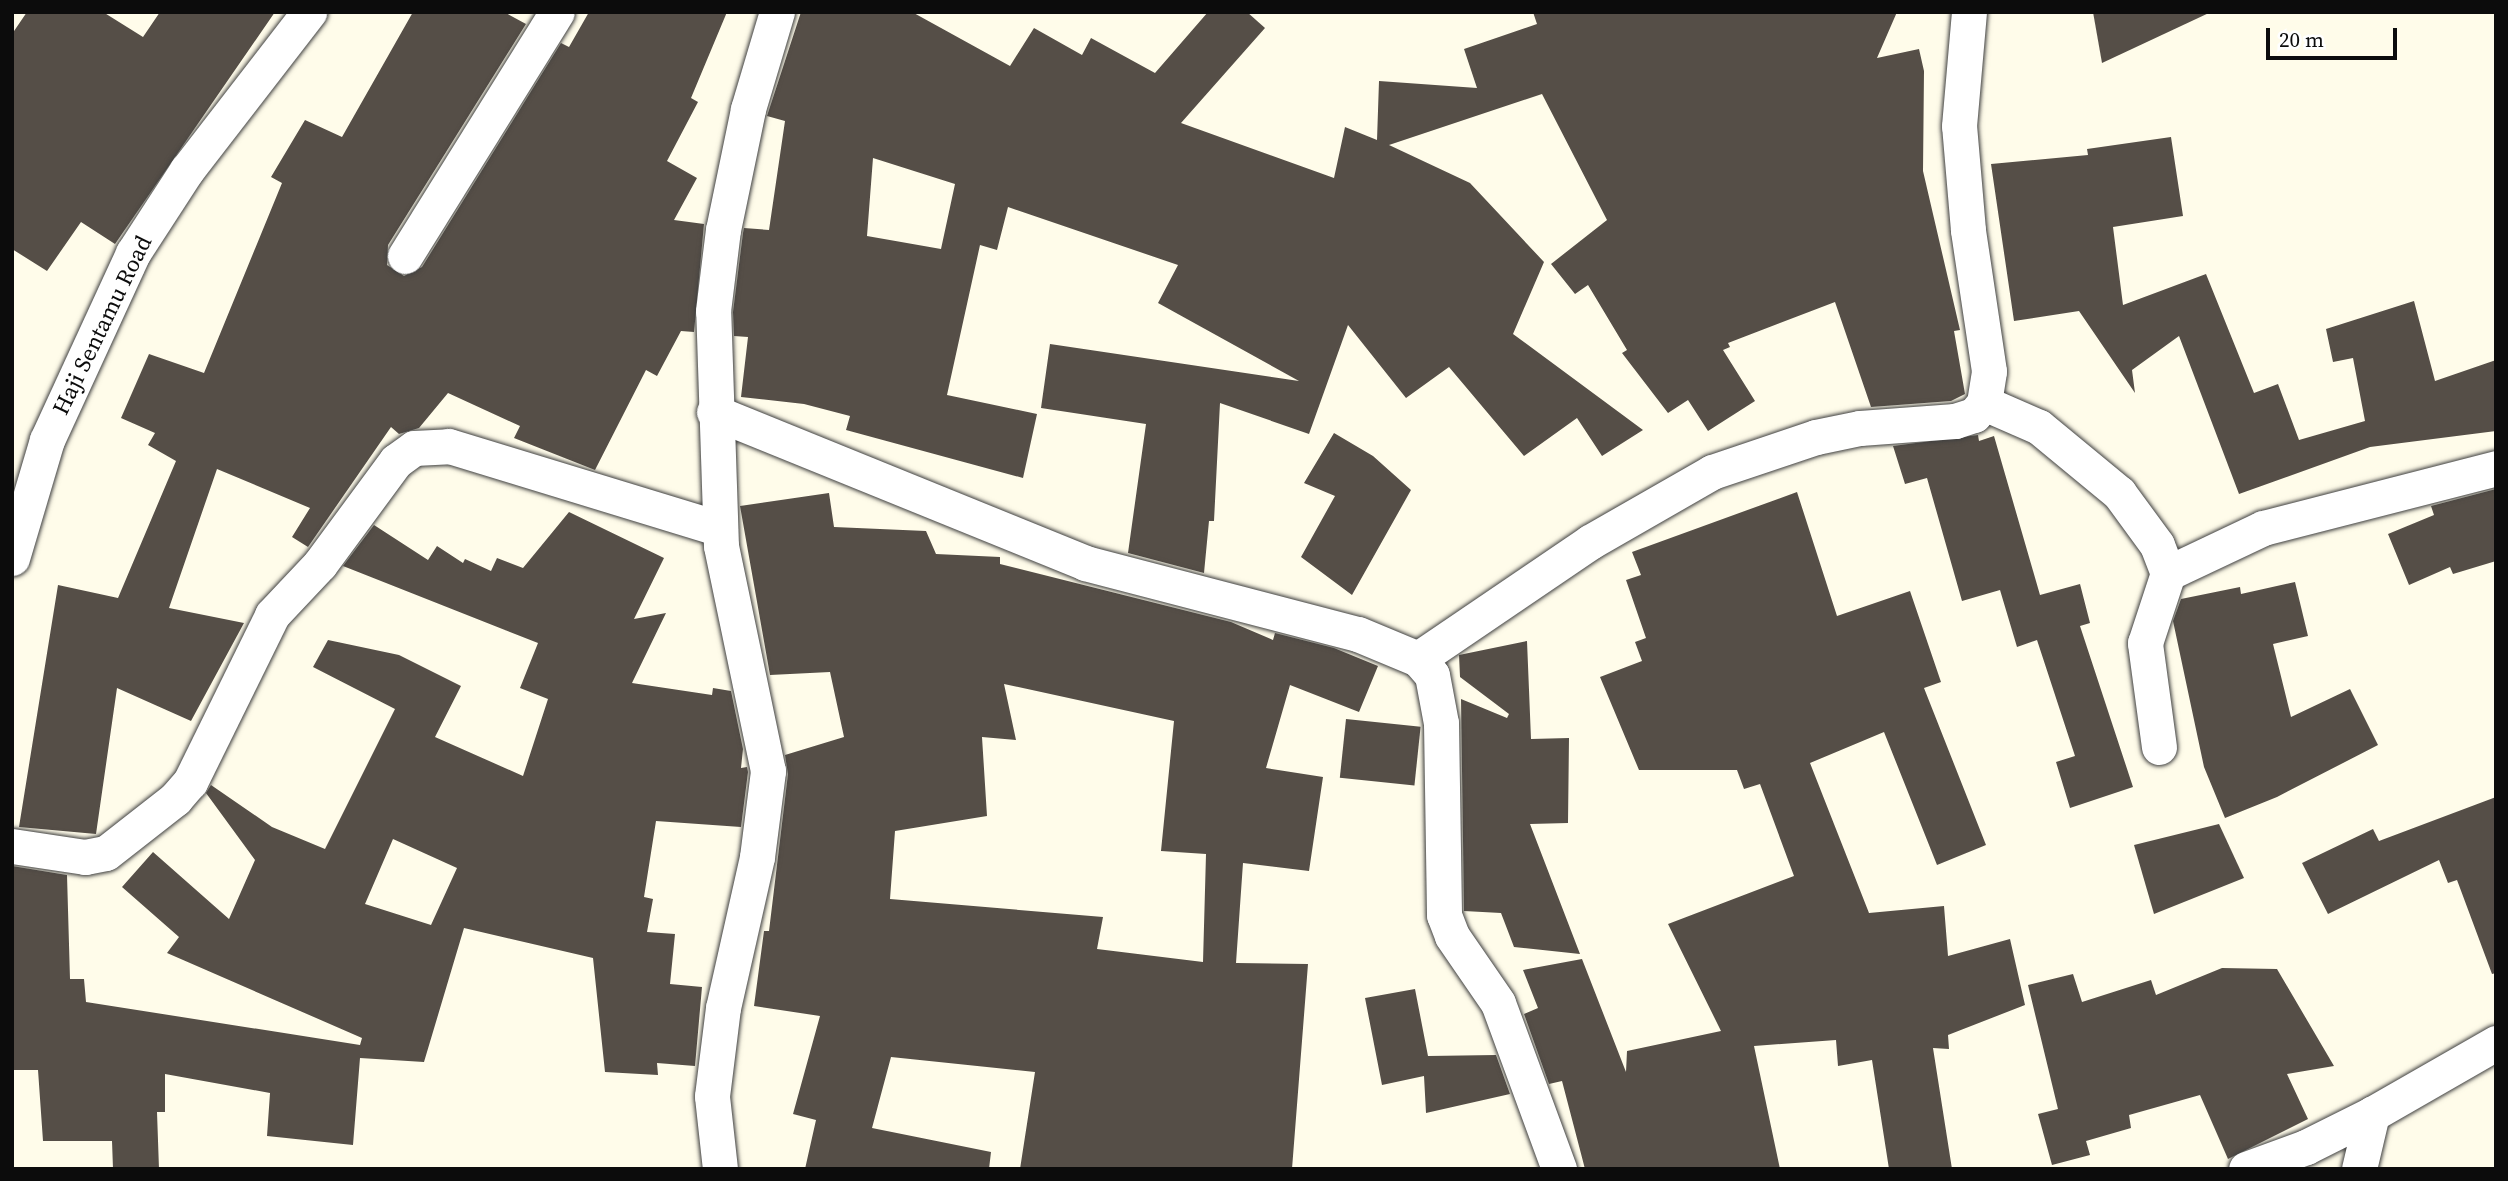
<!DOCTYPE html>
<style>
body{margin:0}
#map{position:relative;width:2508px;height:1181px;overflow:hidden;background:#fffcea;font-family:"Source Serif 4",serif}
div>[style]{position:absolute}
.building>*{inset:0;background:#554e47;transform-origin:0 0}
.roads{filter:drop-shadow(0 0 2px #3f3f3f) drop-shadow(0 0 2px #3f3f3f)}
.street>*{height:35px;margin:-17.5px;padding:0 17.5px;transform-origin:17.5px;border-radius:17.5px;background:#fff}
span{translate:-50% -50%;white-space:nowrap;text-align:center;line-height:1.15;-webkit-text-stroke:7px #fff;paint-order:stroke}
.street-label{font-size:23px;color:#0c0c0c}
.frame{position:absolute;inset:0;border:14px solid #0c0c0c;pointer-events:none}
.scale{position:absolute;left:2266px;top:28px;width:131px;height:32px;box-sizing:border-box;border:4px solid #0c0c0c;border-top:0;padding-left:9px;font-size:21px;line-height:24px;white-space:nowrap;color:#0c0c0c;-webkit-text-stroke:5px #fff;paint-order:stroke}
</style>
<div id="map">
<div class="building">
<i style="clip-path:polygon(27px 12px,103px 12px,143px 37px,160px 12px,275px 12px,115px 244px,81px 222px,47px 271px,12px 249px,12px 34px)"></i>
<i style="clip-path:polygon(413px 12px,504px 12px,526px 24px,388px 245px,387px 265px,404px 276px,422px 267px,561px 43px,569px 47px,589px 12px,727px 12px,691px 98px,698px 102px,667px 161px,697px 178px,674px 220px,704px 224px,694px 332px,681px 331px,657px 376px,646px 370px,595px 470px,514px 438px,520px 426px,448px 393px,419px 428px,399px 434px,391px 427px,308px 547px,292px 537px,310px 508px,217px 469px,169px 608px,244px 623px,191px 721px,117px 688px,96px 834px,19px 827px,58px 585px,118px 598px,176px 461px,148px 445px,155px 433px,121px 418px,149px 354px,204px 373px,282px 183px,271px 177px,305px 120px,342px 137px)"></i>
<i style="clip-path:polygon(evenodd,801px 12px,912px 12px,1010px 66px,1034px 28px,1082px 55px,1091px 38px,1155px 73px,1208px 12px,1247px 12px,1265px 28px,1181px 123px,1334px 178px,1345px 127px,1377px 140px,1379px 81px,1477px 88px,1464px 49px,1537px 24px,1533px 12px,1897px 12px,1877px 58px,1919px 49px,1924px 71px,1923px 171px,1960px 330px,1954px 331px,1965px 394px,1951px 401px,1871px 407px,1835px 302px,1728px 343px,1730px 347px,1723px 350px,1755px 401px,1708px 431px,1688px 400px,1668px 413px,1622px 353px,1627px 350px,1588px 285px,1575px 294px,1551px 264px,1607px 220px,1542px 94px,1389px 145px,1470px 183px,1544px 262px,1513px 334px,1643px 430px,1602px 456px,1577px 418px,1524px 456px,1449px 367px,1406px 398px,1348px 325px,1309px 434px,1220px 403px,1214px 521px,1209px 521px,1204px 573px,1128px 553px,1146px 424px,1041px 408px,1050px 344px,1299px 381px,1158px 303px,1178px 265px,1008px 207px,997px 250px,980px 245px,947px 395px,1037px 414px,1023px 478px,846px 430px,850px 416px,804px 404px,741px 397px,748px 337px,734px 336px,733px 312px,743px 233px,744px 228px,769px 230px,785px 121px,767px 116px,801px 12px,873px 158px,955px 184px,941px 249px,867px 236px,873px 158px)"></i>
<i style="clip-path:polygon(2093px 12px,2211px 12px,2102px 63px)"></i>
<i style="clip-path:polygon(2171px 137px,2183px 216px,2113px 227px,2123px 305px,2206px 274px,2254px 393px,2278px 384px,2299px 440px,2365px 421px,2353px 358px,2333px 362px,2326px 329px,2414px 301px,2435px 381px,2496px 360px,2496px 431px,2370px 447px,2239px 494px,2179px 336px,2132px 370px,2135px 393px,2079px 311px,2014px 321px,1991px 164px,2088px 155px,2087px 149px)"></i>
<i style="clip-path:polygon(1334px 433px,1373px 456px,1411px 490px,1352px 595px,1301px 557px,1335px 496px,1304px 483px)"></i>
<i style="clip-path:polygon(1978px 435px,1979px 441px,1994px 436px,2040px 595px,2080px 584px,2090px 623px,2080px 626px,2133px 787px,2070px 808px,2056px 762px,2075px 756px,2037px 640px,2017px 647px,2000px 590px,1962px 601px,1927px 478px,1905px 484px,1893px 446px)"></i>
<i style="clip-path:polygon(2496px 489px,2496px 561px,2453px 574px,2450px 567px,2409px 585px,2388px 534px,2434px 515px,2431px 506px)"></i>
<i style="clip-path:polygon(1797px 492px,1837px 616px,1910px 591px,1941px 682px,1924px 688px,1986px 845px,1937px 865px,1884px 732px,1810px 763px,1869px 913px,1944px 906px,1948px 956px,2010px 939px,2025px 1005px,1948px 1035px,1949px 1049px,1933px 1048px,1952px 1169px,1889px 1169px,1872px 1060px,1838px 1066px,1836px 1040px,1754px 1046px,1780px 1169px,1585px 1169px,1562px 1081px,1549px 1084px,1524px 1014px,1538px 1008px,1523px 970px,1582px 959px,1626px 1072px,1627px 1051px,1721px 1031px,1668px 924px,1794px 876px,1760px 784px,1744px 789px,1737px 770px,1639px 770px,1600px 677px,1642px 661px,1635px 642px,1646px 638px,1626px 580px,1641px 575px,1632px 552px)"></i>
<i style="clip-path:polygon(evenodd,829px 493px,834px 527px,926px 531px,936px 554px,1000px 557px,1000px 564px,1231px 622px,1273px 640px,1275px 633px,1334px 648px,1378px 666px,1359px 712px,1290px 685px,1266px 768px,1323px 777px,1309px 871px,1243px 863px,1236px 963px,1308px 964px,1292px 1169px,1020px 1169px,1035px 1072px,891px 1057px,872px 1128px,991px 1152px,989px 1169px,805px 1169px,816px 1120px,793px 1114px,820px 1016px,754px 1006px,764px 931px,769px 931px,788px 774px,785px 755px,844px 737px,830px 672px,770px 675px,740px 506px,829px 493px,1004px 684px,1174px 721px,1161px 851px,1206px 854px,1203px 962px,1097px 949px,1103px 917px,890px 899px,895px 831px,987px 816px,982px 737px,1016px 740px,1004px 684px)"></i>
<i style="clip-path:polygon(evenodd,569px 512px,664px 558px,634px 619px,666px 613px,632px 683px,712px 695px,713px 688px,731px 691px,743px 749px,741px 768px,747px 767px,748px 772px,741px 827px,656px 821px,644px 897px,653px 899px,647px 932px,675px 934px,670px 984px,702px 987px,695px 1066px,657px 1063px,658px 1075px,605px 1072px,593px 958px,464px 928px,424px 1062px,360px 1058px,353px 1145px,267px 1136px,270px 1093px,165px 1074px,165px 1112px,157px 1112px,159px 1169px,113px 1169px,112px 1141px,43px 1141px,38px 1070px,12px 1070px,12px 866px,67px 875px,70px 979px,84px 979px,86px 1002px,360px 1045px,362px 1038px,167px 953px,179px 937px,122px 887px,153px 852px,229px 919px,255px 860px,206px 793px,211px 785px,272px 827px,325px 849px,395px 709px,313px 667px,328px 640px,399px 655px,461px 686px,435px 737px,523px 776px,548px 699px,520px 688px,538px 643px,343px 566px,374px 525px,428px 560px,437px 546px,463px 563px,465px 559px,491px 571px,497px 558px,523px 568px,569px 512px,393px 839px,457px 868px,431px 925px,365px 904px,393px 839px)"></i>
<i style="clip-path:polygon(2295px 582px,2308px 636px,2273px 644px,2291px 717px,2350px 689px,2378px 745px,2277px 797px,2225px 818px,2204px 767px,2173px 621px,2181px 599px,2240px 587px,2241px 594px)"></i>
<i style="clip-path:polygon(1527px 641px,1531px 739px,1569px 738px,1568px 823px,1530px 824px,1580px 954px,1514px 947px,1501px 913px,1464px 911px,1461px 699px,1507px 718px,1509px 714px,1460px 677px,1459px 655px)"></i>
<i style="left:1346px;top:719px;width:75px;height:59px;rotate:6deg"></i>
<i style="clip-path:polygon(2496px 797px,2496px 973px,2492px 974px,2457px 880px,2448px 883px,2439px 860px,2328px 914px,2302px 863px,2373px 829px,2379px 841px)"></i>
<i style="clip-path:polygon(2219px 824px,2244px 878px,2154px 914px,2134px 845px)"></i>
<i style="clip-path:polygon(2222px 968px,2277px 969px,2334px 1066px,2287px 1074px,2308px 1119px,2228px 1159px,2200px 1095px,2129px 1115px,2131px 1128px,2086px 1141px,2090px 1155px,2052px 1165px,2038px 1114px,2058px 1109px,2028px 985px,2073px 974px,2082px 1002px,2151px 980px,2156px 995px)"></i>
<i style="clip-path:polygon(1415px 989px,1428px 1056px,1496px 1055px,1510px 1094px,1426px 1113px,1424px 1076px,1382px 1085px,1365px 998px)"></i>
</div>
<div class="roads">
<div class="street">
<i style="left:405px;top:256px;width:287px;rotate:-58.1deg"></i>
<i style="left:1984px;top:403px;width:60px;rotate:23.6deg"></i>
<i style="left:2039px;top:427px;width:104px;rotate:39.5deg"></i>
<i style="left:2119px;top:493px;width:64px;rotate:53.8deg"></i>
<i style="left:2157px;top:545px;width:30px;rotate:69deg"></i>
<i style="left:714px;top:412px;width:401px;rotate:22.1deg"></i>
<i style="left:1085px;top:563px;width:282px;rotate:14.6deg"></i>
<i style="left:1358px;top:634px;width:65px;rotate:22.6deg"></i>
<i style="left:1418px;top:659px;width:21px;rotate:49deg"></i>
<i style="left:1432px;top:675px;width:49px;rotate:79.4deg"></i>
<i style="left:1441px;top:723px;width:192px;rotate:89.1deg"></i>
<i style="left:1444px;top:915px;width:22px;rotate:69deg"></i>
<i style="left:1452px;top:936px;width:81px;rotate:55.5deg"></i>
<i style="left:1498px;top:1003px;width:177px;rotate:69.8deg"></i>
<i style="left:12px;top:558px;width:123px;rotate:-73.5deg"></i>
<i style="left:47px;top:440px;width:206px;rotate:-65.3deg"></i>
<i style="left:133px;top:253px;width:99px;rotate:-57deg"></i>
<i style="left:187px;top:170px;width:200px;rotate:-52.3deg"></i>
<i style="left:1418px;top:659px;width:208px;rotate:-34.2deg"></i>
<i style="left:1590px;top:542px;width:141px;rotate:-29.8deg"></i>
<i style="left:1712px;top:472px;width:110px;rotate:-18.6deg"></i>
<i style="left:1816px;top:437px;width:45px;rotate:-11.6deg"></i>
<i style="left:1860px;top:428px;width:95px;rotate:-4.2deg"></i>
<i style="left:1955px;top:421px;width:20px;rotate:-18deg"></i>
<i style="left:1974px;top:415px;width:16px;rotate:-50deg"></i>
<i style="left:1984px;top:403px;width:32px;rotate:-81deg"></i>
<i style="left:1989px;top:371px;width:143px;rotate:-98.5deg"></i>
<i style="left:1968px;top:230px;width:104px;rotate:-94.9deg"></i>
<i style="left:1959px;top:126px;width:114px;rotate:-85deg"></i>
<i style="left:2159px;top:747px;width:105px;rotate:-97.7deg"></i>
<i style="left:2145px;top:643px;width:74px;rotate:-71.8deg"></i>
<i style="left:2168px;top:573px;width:105px;rotate:-25.3deg"></i>
<i style="left:2263px;top:528px;width:241px;rotate:-14.4deg"></i>
<i style="left:12px;top:846px;width:74px;rotate:8.6deg"></i>
<i style="left:85px;top:857px;width:21px;rotate:-11deg"></i>
<i style="left:106px;top:853px;width:88px;rotate:-38deg"></i>
<i style="left:175px;top:799px;width:23px;rotate:-49deg"></i>
<i style="left:190px;top:782px;width:186px;rotate:-63.8deg"></i>
<i style="left:272px;top:615px;width:70px;rotate:-46.7deg"></i>
<i style="left:320px;top:564px;width:128px;rotate:-53.6deg"></i>
<i style="left:396px;top:461px;width:22px;rotate:-36deg"></i>
<i style="left:414px;top:448px;width:35px;rotate:-3deg"></i>
<i style="left:449px;top:446px;width:283px;rotate:17deg"></i>
<i style="left:720px;top:1169px;width:73px;rotate:-96.3deg"></i>
<i style="left:712px;top:1096px;width:89px;rotate:-82.9deg"></i>
<i style="left:723px;top:1008px;width:155px;rotate:-77.3deg"></i>
<i style="left:757px;top:857px;width:87px;rotate:-82.7deg"></i>
<i style="left:768px;top:771px;width:230px;rotate:-101.8deg"></i>
<i style="left:721px;top:546px;width:235px;rotate:-91.9deg"></i>
<i style="left:713px;top:311px;width:82px;rotate:-83deg"></i>
<i style="left:723px;top:230px;width:124px;rotate:-78.3deg"></i>
<i style="left:748px;top:109px;width:101px;rotate:-73.4deg"></i>
<i style="left:2246px;top:1169px;width:64px;rotate:-20.1deg"></i>
<i style="left:2306px;top:1147px;width:74px;rotate:-26.6deg"></i>
<i style="left:2372px;top:1114px;width:143px;rotate:-29.8deg"></i>
<i style="left:2359px;top:1169px;width:57px;rotate:-76.7deg"></i>
</div>
</div>
<div class="street-label">
<span style="left:102px;top:325px;rotate:-64deg">Haji Sentamu Road</span>
</div>
<div class="frame"></div>
<div class="scale">20 m</div>
</div>
